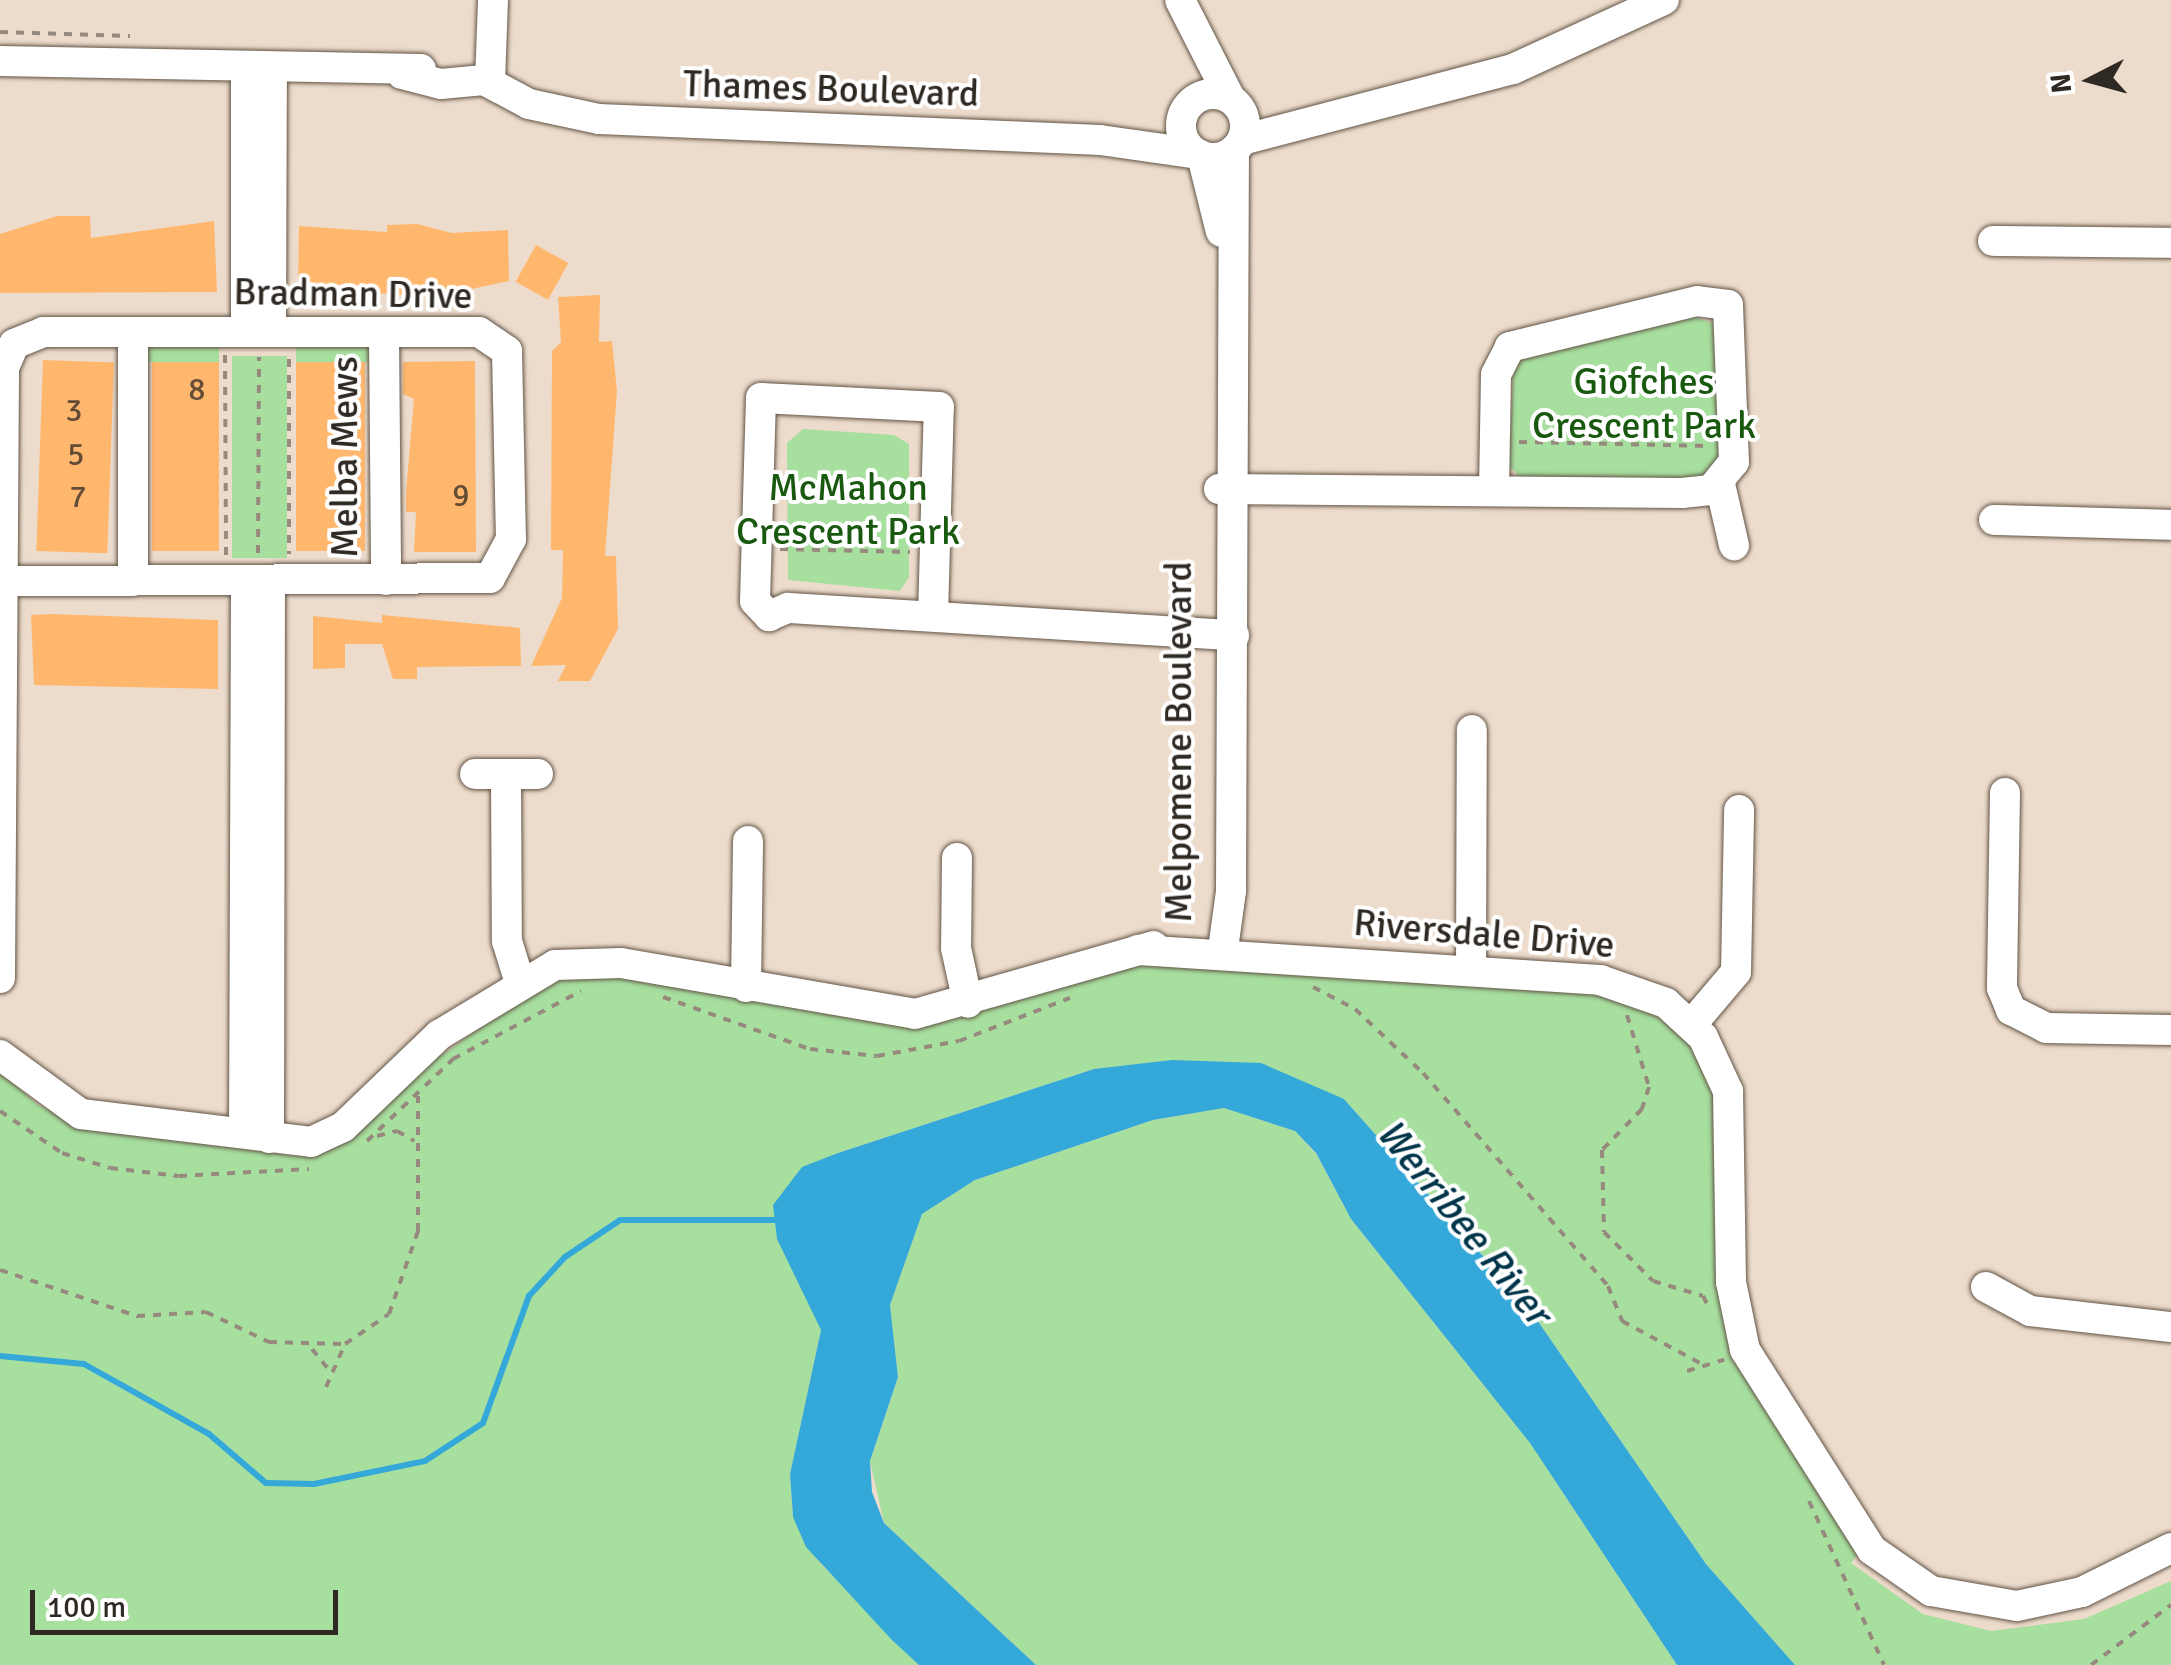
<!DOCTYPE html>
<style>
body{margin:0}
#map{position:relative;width:2171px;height:1665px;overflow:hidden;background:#eddccc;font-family:Signika,sans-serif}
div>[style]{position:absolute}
.green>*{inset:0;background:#a7df9f;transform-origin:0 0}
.water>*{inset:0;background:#34a8d9}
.stream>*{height:6px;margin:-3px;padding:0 3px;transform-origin:3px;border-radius:3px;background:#34a8d9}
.building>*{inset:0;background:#ffb76e;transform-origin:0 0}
.path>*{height:4px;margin-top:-2px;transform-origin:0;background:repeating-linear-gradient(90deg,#968a7e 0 8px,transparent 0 16px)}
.roads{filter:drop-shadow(0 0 2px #625446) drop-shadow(0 0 2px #625446)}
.minor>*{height:30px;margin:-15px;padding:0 15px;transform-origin:15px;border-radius:15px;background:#fff}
.minor>.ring{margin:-15px;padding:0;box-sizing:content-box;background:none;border:30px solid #fff;border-radius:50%}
span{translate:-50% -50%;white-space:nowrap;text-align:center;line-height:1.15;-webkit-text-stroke:8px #fff;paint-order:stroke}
.number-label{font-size:32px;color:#634c36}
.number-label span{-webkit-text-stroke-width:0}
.street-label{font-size:38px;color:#2f2923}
.park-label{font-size:38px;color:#19590f}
.water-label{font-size:40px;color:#003448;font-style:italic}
.north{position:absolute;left:2041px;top:30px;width:100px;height:100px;-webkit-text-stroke:8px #fff;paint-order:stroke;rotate:264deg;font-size:28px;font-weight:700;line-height:40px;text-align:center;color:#2f2923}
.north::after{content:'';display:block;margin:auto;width:35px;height:45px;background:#2f2923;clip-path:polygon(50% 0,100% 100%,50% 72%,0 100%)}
.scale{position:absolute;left:30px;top:1590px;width:308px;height:45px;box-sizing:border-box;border:5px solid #2f2923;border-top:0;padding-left:12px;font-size:30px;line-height:35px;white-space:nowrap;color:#2f2923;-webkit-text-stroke:8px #fff;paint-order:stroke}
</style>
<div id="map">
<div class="green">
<i style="clip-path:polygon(1691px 316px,1719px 325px,1723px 455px,1706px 480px,1520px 477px,1509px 466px,1514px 358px)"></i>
<i style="left:219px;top:342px;width:20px;height:76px;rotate:90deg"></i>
<i style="left:372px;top:342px;width:20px;height:76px;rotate:90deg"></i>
<i style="left:232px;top:356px;width:55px;height:202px"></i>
<i style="clip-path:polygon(803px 429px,894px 435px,909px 444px,909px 577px,900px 591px,788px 580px,787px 443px)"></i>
<i style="clip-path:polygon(1136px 963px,1598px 991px,1658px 1012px,1691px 1041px,1713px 1080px,1733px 1348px,1858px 1554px,1851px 1563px,1923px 1614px,1991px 1631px,2084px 1619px,2171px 1581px,2171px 1665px,1795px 1665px,1706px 1564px,1528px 1307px,1344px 1099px,1094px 1069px,838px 1153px,773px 1219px,821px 1330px,790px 1474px,793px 1517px,821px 1564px,919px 1665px,0 1665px,0 1071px,38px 1105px,93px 1130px,296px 1156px,551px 979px,600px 973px,920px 1026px)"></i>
<i style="clip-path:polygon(1224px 1108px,1295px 1131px,1316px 1154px,1351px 1219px,1530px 1443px,1677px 1665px,1036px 1665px,884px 1523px,870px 1461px,898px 1377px,890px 1305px,922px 1214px,975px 1180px,1153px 1120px)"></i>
</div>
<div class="water">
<i style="clip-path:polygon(1172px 1060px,1261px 1063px,1344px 1099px,1528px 1307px,1706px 1564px,1795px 1665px,1677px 1665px,1530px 1443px,1351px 1219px,1316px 1153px,1295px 1131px,1224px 1108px,1153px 1120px,975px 1180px,922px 1214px,890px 1305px,898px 1377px,870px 1461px,872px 1492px,884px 1523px,1036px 1665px,919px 1665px,891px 1639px,806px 1547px,793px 1517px,790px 1474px,821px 1330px,777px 1239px,773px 1205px,802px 1167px,838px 1153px,1094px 1069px)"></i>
</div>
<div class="stream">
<i style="left:0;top:1356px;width:84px;rotate:5.4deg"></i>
<i style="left:84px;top:1364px;width:143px;rotate:29.2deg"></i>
<i style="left:209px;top:1434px;width:75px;rotate:40.7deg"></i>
<i style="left:266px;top:1483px;width:48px;rotate:1.2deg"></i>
<i style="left:314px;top:1484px;width:113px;rotate:-11.7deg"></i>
<i style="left:425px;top:1461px;width:69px;rotate:-33.2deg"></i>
<i style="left:483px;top:1423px;width:135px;rotate:-70.1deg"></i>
<i style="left:529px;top:1296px;width:53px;rotate:-47.3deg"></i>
<i style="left:565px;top:1257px;width:66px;rotate:-33.9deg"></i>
<i style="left:620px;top:1220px;width:159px"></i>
</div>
<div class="building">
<i style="clip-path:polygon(57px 216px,90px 216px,91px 238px,214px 221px,217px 292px,0 293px,0 234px)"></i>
<i style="clip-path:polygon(417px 224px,452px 233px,508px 230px,509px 281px,439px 296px,298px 290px,299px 226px,387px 232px,387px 225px)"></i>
<i style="left:536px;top:245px;width:37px;height:42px;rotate:29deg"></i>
<i style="clip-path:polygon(600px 295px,599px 342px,612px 341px,617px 391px,605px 556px,616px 556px,618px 629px,590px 681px,558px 681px,566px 665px,531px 666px,562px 598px,563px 550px,551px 550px,552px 351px,561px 342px,558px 297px)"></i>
<i style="left:43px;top:360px;width:71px;height:191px;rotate:2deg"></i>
<i style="clip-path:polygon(475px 361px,476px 552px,414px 552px,416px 512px,406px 512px,406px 492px,414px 399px,403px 394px,403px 362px)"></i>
<i style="left:219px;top:362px;width:189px;height:67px;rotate:90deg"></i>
<i style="left:296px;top:362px;width:69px;height:189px"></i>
<i style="clip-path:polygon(51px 614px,218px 620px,218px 689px,34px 685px,31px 615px)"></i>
<i style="clip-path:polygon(382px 615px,520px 628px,521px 666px,417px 667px,417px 679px,393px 679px,382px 644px,345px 644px,345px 668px,313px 669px,313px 616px,382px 623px)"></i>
</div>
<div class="path">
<i style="left:0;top:32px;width:130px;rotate:1.8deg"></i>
<i style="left:225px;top:355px;width:200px;rotate:89.7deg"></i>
<i style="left:289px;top:359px;width:195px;rotate:90deg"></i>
<i style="left:1519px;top:442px;width:191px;rotate:1.2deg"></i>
<i style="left:780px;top:549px;width:130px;rotate:1.3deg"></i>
<i style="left:258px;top:553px;width:196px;rotate:-89.7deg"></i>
<i style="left:1313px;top:987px;width:47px;rotate:27.6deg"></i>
<i style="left:1355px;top:1009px;width:93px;rotate:43.3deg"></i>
<i style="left:1423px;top:1073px;width:282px;rotate:49deg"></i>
<i style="left:1608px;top:1286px;width:38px;rotate:68deg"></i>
<i style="left:1622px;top:1321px;width:89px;rotate:28.3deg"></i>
<i style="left:663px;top:997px;width:156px;rotate:19.5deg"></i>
<i style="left:810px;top:1049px;width:67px;rotate:6deg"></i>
<i style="left:877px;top:1056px;width:83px;rotate:-10.4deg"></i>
<i style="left:959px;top:1041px;width:119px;rotate:-21.2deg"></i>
<i style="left:1627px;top:1015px;width:75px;rotate:73deg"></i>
<i style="left:1649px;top:1087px;width:23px;rotate:108deg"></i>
<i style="left:1642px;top:1109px;width:57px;rotate:134.3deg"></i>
<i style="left:1602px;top:1150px;width:82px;rotate:88.6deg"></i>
<i style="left:1604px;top:1232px;width:69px;rotate:45deg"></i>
<i style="left:1653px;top:1281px;width:52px;rotate:16.7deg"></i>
<i style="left:1703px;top:1296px;width:13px;rotate:63deg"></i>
<i style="left:0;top:1111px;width:75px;rotate:34.1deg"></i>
<i style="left:62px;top:1153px;width:50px;rotate:17.4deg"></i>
<i style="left:110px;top:1168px;width:69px;rotate:6.6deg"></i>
<i style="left:179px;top:1176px;width:130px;rotate:-3.1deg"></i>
<i style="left:377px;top:1136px;width:21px;rotate:-14deg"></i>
<i style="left:397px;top:1131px;width:20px;rotate:30deg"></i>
<i style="left:367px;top:1141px;width:119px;rotate:-43.6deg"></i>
<i style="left:453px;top:1059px;width:145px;rotate:-28deg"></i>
<i style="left:0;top:1270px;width:145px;rotate:18.6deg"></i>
<i style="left:137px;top:1316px;width:69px;rotate:-3.3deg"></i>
<i style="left:206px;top:1312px;width:70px;rotate:25.5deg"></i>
<i style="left:269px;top:1342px;width:76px;rotate:1.5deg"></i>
<i style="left:345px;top:1344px;width:53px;rotate:-34.3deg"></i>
<i style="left:389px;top:1314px;width:88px;rotate:-70.7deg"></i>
<i style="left:418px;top:1231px;width:135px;rotate:-90deg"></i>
<i style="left:312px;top:1349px;width:26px;rotate:51deg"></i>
<i style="left:1687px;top:1371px;width:39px;rotate:-17deg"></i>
<i style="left:326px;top:1387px;width:47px;rotate:-66.2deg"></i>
<i style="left:1809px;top:1501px;width:180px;rotate:65.4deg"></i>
<i style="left:2091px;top:1665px;width:100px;rotate:-36.9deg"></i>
</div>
<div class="roads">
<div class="minor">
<i style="left:1180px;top:0;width:110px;rotate:63deg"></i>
<i style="left:0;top:61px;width:421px;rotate:1.1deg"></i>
<i style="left:402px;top:74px;width:40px;rotate:14.4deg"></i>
<i style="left:441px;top:84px;width:43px;rotate:-5.3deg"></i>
<i style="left:484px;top:80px;width:51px;rotate:28.1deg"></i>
<i style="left:529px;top:104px;width:72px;rotate:12.1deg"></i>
<i style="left:599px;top:119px;width:501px;rotate:2.4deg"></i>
<i style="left:1100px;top:140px;width:99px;rotate:8.1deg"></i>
<i style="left:490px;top:82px;width:82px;rotate:-87.9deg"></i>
<i class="ring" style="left:1181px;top:94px;width:34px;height:34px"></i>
<i style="left:1242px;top:140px;width:280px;rotate:-14.7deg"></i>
<i style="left:1513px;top:69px;width:166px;rotate:-24.6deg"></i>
<i style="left:1202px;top:156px;width:78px;rotate:76deg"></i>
<i style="left:1993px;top:241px;width:178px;rotate:0.6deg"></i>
<i style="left:246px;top:332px;width:263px;rotate:-90deg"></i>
<i style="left:271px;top:332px;width:262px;rotate:-89.8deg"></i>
<i style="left:384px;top:333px;width:247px;rotate:89.5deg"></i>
<i style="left:1720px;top:484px;width:63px;rotate:77.1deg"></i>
<i style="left:1219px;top:489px;width:463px;rotate:0.5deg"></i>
<i style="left:1682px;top:493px;width:29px;rotate:-6deg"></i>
<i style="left:1711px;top:490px;width:36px;rotate:-51deg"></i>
<i style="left:1734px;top:462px;width:157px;rotate:-92.2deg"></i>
<i style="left:1728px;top:305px;width:31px;rotate:-173deg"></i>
<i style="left:1697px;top:301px;width:193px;rotate:166.2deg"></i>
<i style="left:1510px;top:347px;width:31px;rotate:117deg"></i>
<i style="left:1496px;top:375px;width:115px;rotate:91deg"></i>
<i style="left:1994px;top:520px;width:177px;rotate:1.6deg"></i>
<i style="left:133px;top:581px;width:248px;rotate:-90deg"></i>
<i style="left:933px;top:616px;width:209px;rotate:-88.4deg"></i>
<i style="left:939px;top:407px;width:178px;rotate:-177.1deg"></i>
<i style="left:761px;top:398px;width:203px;rotate:91.7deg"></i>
<i style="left:755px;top:601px;width:21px;rotate:47deg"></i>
<i style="left:769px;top:616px;width:21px;rotate:-23deg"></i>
<i style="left:788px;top:608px;width:447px;rotate:3.5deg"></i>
<i style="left:475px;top:774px;width:63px"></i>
<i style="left:506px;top:777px;width:164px;rotate:89.7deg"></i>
<i style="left:507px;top:941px;width:41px;rotate:72.9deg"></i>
<i style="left:2005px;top:793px;width:195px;rotate:90.9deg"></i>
<i style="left:2002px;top:988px;width:24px;rotate:68deg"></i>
<i style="left:2011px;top:1010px;width:39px;rotate:27deg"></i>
<i style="left:2046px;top:1028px;width:125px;rotate:0.9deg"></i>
<i style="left:957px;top:858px;width:90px;rotate:90.6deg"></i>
<i style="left:956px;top:948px;width:56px;rotate:77.7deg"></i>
<i style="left:1223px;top:949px;width:59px;rotate:-82.1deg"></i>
<i style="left:1231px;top:891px;width:741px;rotate:-89.77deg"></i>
<i style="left:1138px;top:950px;width:463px;rotate:3.7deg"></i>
<i style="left:1600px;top:980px;width:70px;rotate:19.2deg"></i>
<i style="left:1666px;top:1003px;width:50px;rotate:42.6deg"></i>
<i style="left:1703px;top:1037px;width:60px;rotate:65.2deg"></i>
<i style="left:1728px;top:1091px;width:191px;rotate:89.1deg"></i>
<i style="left:1731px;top:1282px;width:69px;rotate:78.4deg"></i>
<i style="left:1745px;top:1350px;width:237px;rotate:57.6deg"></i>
<i style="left:1872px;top:1550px;width:72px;rotate:34.8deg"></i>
<i style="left:1931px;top:1591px;width:87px;rotate:9.9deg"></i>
<i style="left:2017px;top:1606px;width:66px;rotate:-12.2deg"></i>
<i style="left:2082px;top:1592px;width:99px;rotate:-26.3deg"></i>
<i style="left:1471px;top:970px;width:240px;rotate:-89.8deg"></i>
<i style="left:0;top:978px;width:610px;rotate:-89.62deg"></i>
<i style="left:4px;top:368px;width:26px;rotate:-67deg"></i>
<i style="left:14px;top:344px;width:31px;rotate:-22deg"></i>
<i style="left:43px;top:332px;width:436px"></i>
<i style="left:479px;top:332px;width:34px;rotate:34deg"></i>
<i style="left:507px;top:351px;width:188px;rotate:88.8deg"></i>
<i style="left:511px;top:539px;width:44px;rotate:118.3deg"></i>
<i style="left:490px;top:578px;width:486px;rotate:179.6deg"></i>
<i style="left:746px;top:987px;width:146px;rotate:-89.2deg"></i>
<i style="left:1692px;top:1024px;width:68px;rotate:-49.8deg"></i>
<i style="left:1736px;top:972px;width:162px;rotate:-88.9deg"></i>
<i style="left:0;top:1055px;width:100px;rotate:36.1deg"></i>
<i style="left:81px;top:1114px;width:232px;rotate:6.9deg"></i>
<i style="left:311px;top:1142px;width:35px;rotate:-25deg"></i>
<i style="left:343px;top:1127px;width:133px;rotate:-43.8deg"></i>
<i style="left:439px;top:1035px;width:135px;rotate:-31.1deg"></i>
<i style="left:555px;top:965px;width:66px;rotate:-1.7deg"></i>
<i style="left:621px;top:963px;width:298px;rotate:9.8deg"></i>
<i style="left:915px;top:1014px;width:248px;rotate:-15.9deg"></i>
<i style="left:244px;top:1133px;width:552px;rotate:-89.79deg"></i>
<i style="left:269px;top:1138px;width:558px;rotate:-89.9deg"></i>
<i style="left:1986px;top:1287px;width:50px;rotate:28.6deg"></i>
<i style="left:2030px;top:1311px;width:142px;rotate:6.5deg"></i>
</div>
</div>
<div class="number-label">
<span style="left:197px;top:390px">8</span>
<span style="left:74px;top:411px">3</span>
<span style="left:76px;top:455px">5</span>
<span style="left:461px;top:496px">9</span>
<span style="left:78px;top:497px">7</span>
</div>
<div class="street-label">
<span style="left:831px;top:89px;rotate:2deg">Thames Boulevard</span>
<span style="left:353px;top:294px;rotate:1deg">Bradman Drive</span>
<span style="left:345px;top:457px;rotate:-90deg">Melba Mews</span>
<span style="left:1179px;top:742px;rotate:-90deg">Melpomene Boulevard</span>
<span style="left:1484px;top:934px;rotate:5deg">Riversdale Drive</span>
</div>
<div class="park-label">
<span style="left:1644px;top:404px">Giofches<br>Crescent Park</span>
<span style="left:848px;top:510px">McMahon<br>Crescent Park</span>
</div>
<div class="water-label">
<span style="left:1464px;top:1222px;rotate:51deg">Werribee River</span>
</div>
<div class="north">N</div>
<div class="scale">100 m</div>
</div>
